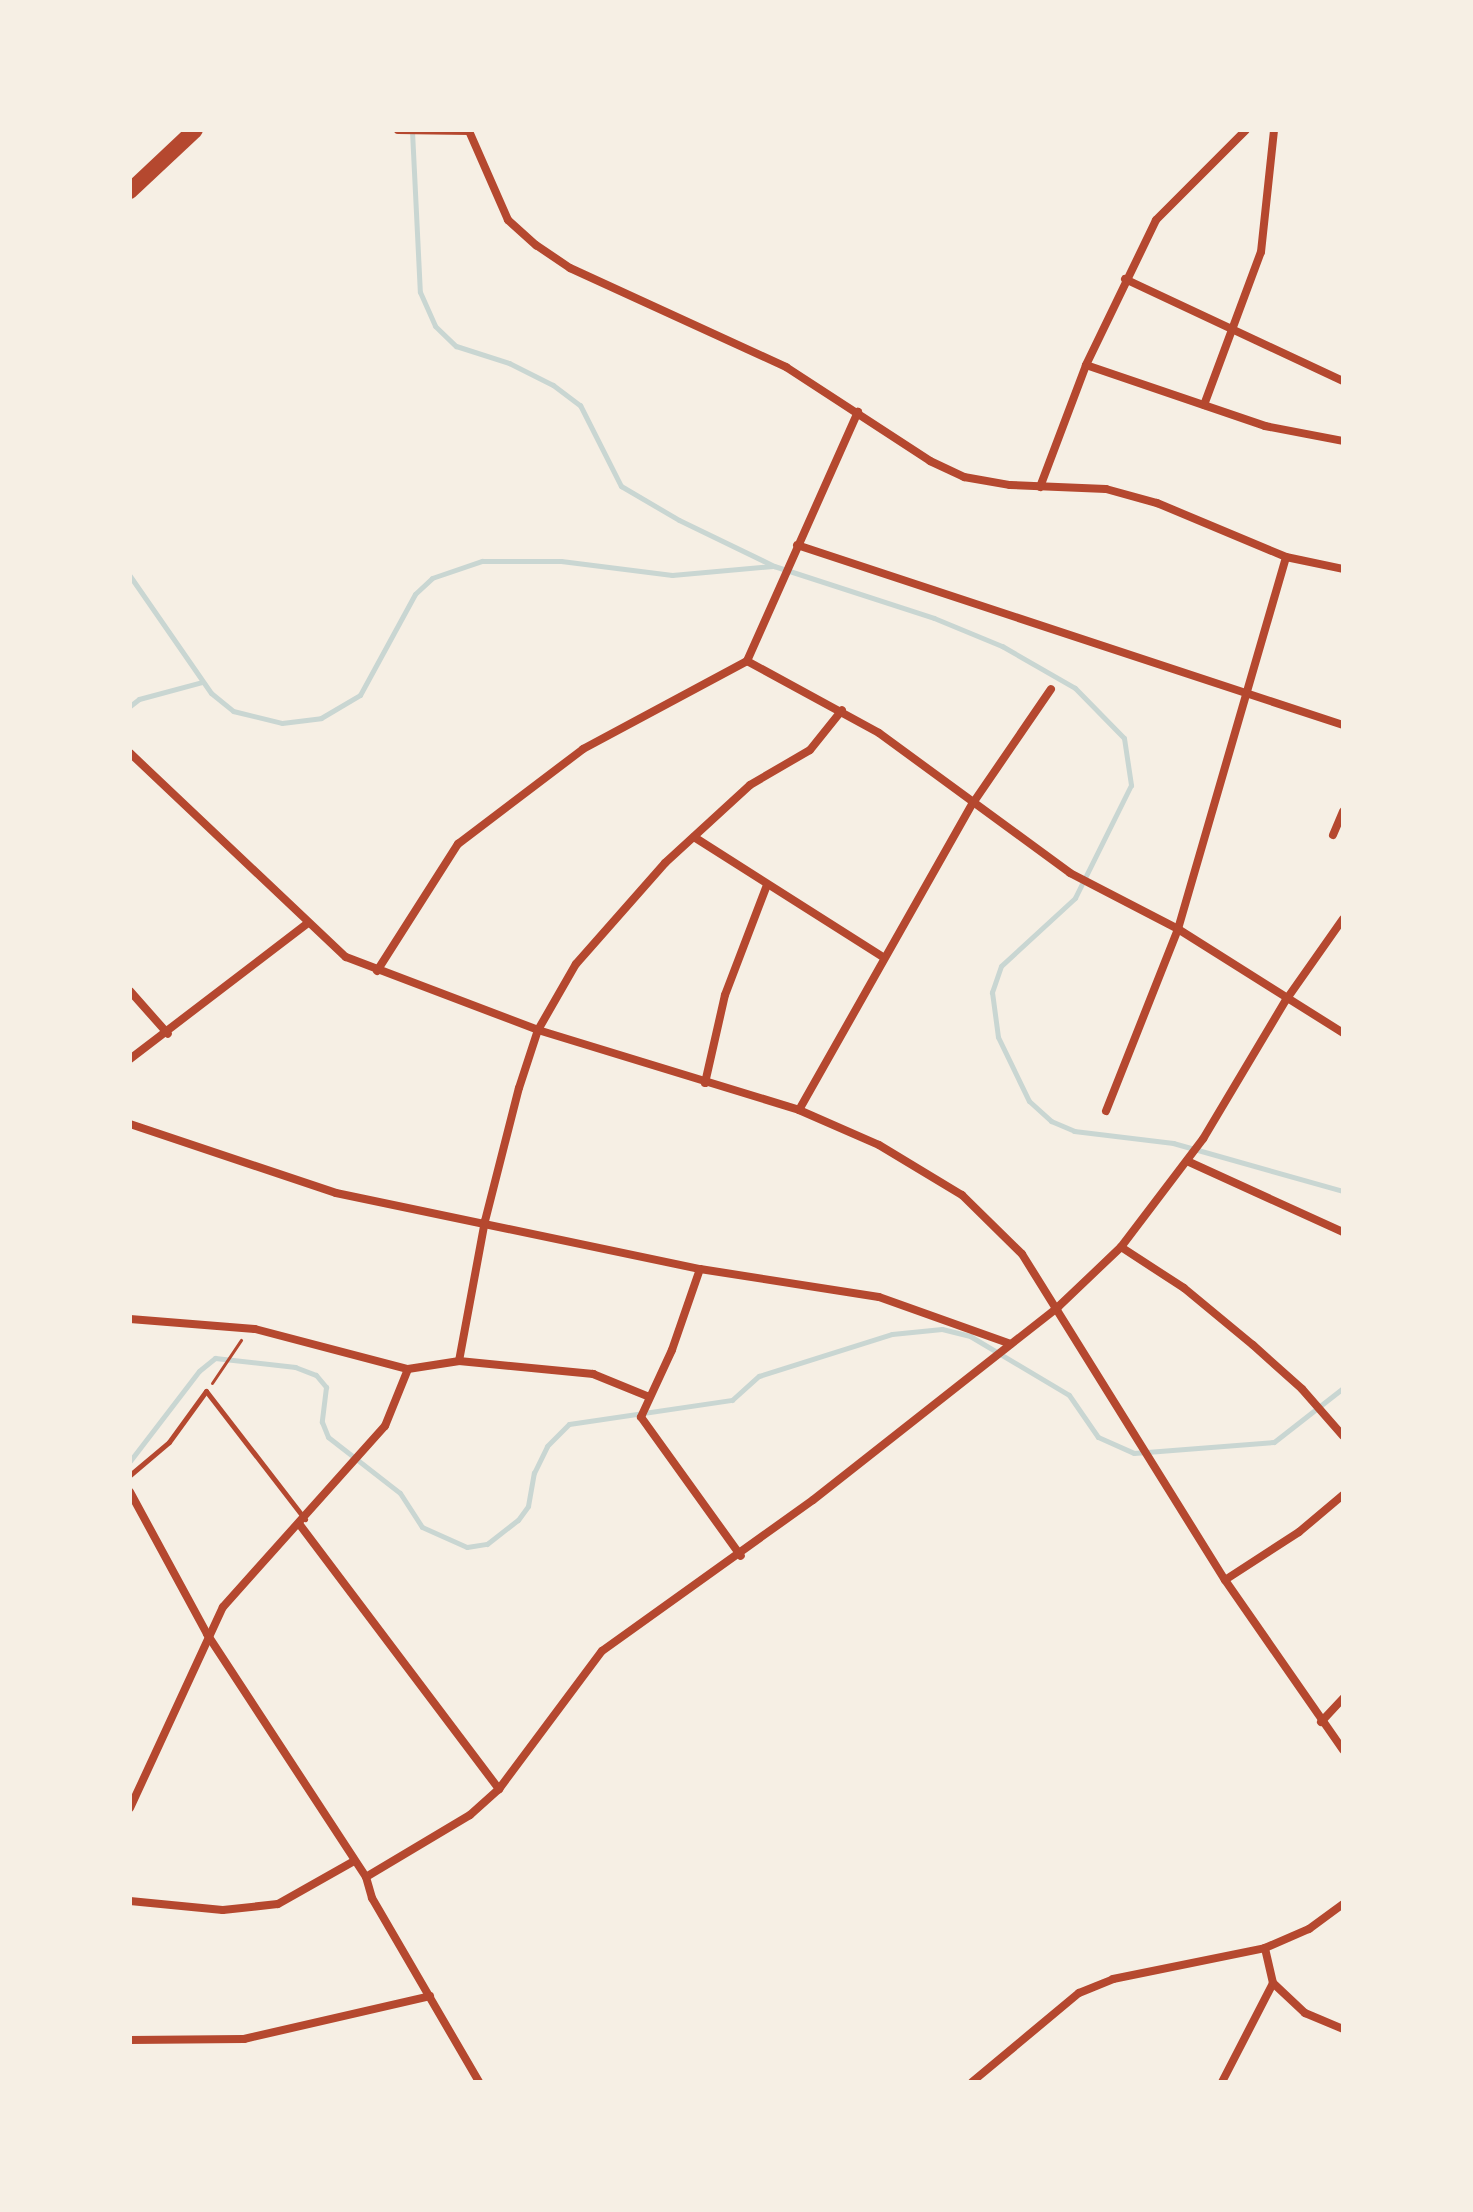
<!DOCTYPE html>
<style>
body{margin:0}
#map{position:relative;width:1473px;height:2212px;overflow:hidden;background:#f6efe4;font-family:Arial,sans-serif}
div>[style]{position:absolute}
.stream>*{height:5px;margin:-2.5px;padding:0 2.5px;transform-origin:2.5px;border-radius:2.5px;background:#c9d6d2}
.path>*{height:3px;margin:-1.5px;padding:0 1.5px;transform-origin:1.5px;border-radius:1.5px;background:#b5482f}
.service>*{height:5px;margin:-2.5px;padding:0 2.5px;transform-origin:2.5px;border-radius:2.5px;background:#b5482f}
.minor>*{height:8px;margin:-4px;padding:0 4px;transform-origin:4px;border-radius:4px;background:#b5482f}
.trunk>*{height:16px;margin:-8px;padding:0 8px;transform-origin:8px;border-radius:8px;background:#b5482f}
span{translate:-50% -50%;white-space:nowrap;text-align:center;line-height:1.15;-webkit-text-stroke:7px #f6efe4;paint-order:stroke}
.frame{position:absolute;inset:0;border:132px solid #f6efe4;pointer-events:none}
</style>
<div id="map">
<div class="stream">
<i style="left:412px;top:131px;width:161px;rotate:87.2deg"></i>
<i style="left:420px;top:292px;width:37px;rotate:66deg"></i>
<i style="left:435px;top:326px;width:29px;rotate:44deg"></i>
<i style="left:456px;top:346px;width:56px;rotate:17.8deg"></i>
<i style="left:509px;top:363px;width:49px;rotate:26.6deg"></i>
<i style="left:553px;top:385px;width:34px;rotate:37deg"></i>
<i style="left:580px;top:405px;width:91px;rotate:63.2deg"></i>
<i style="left:621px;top:486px;width:67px;rotate:30.4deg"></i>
<i style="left:679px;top:520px;width:106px;rotate:25.8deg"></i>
<i style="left:774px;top:566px;width:168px;rotate:18deg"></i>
<i style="left:934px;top:618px;width:74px;rotate:22.4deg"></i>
<i style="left:1002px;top:646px;width:84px;rotate:29.9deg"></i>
<i style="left:1075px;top:688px;width:70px;rotate:45.6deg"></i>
<i style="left:1124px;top:738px;width:48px;rotate:81.5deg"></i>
<i style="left:1131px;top:785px;width:126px;rotate:116.4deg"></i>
<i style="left:1075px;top:898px;width:100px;rotate:137.4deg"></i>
<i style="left:1001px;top:966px;width:28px;rotate:109deg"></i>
<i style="left:992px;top:992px;width:45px;rotate:82.4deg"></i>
<i style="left:998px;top:1037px;width:71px;rotate:64.2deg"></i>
<i style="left:1029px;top:1101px;width:30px;rotate:42deg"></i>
<i style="left:1051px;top:1121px;width:25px;rotate:23deg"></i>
<i style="left:1074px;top:1131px;width:100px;rotate:6.9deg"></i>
<i style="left:1173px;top:1143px;width:177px;rotate:15.8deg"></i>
<i style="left:130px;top:576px;width:142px;rotate:55.3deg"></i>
<i style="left:211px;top:693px;width:28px;rotate:39deg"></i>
<i style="left:233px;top:711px;width:50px;rotate:13.8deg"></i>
<i style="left:282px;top:723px;width:39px;rotate:-7deg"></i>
<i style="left:321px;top:718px;width:45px;rotate:-30.5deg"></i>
<i style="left:360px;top:695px;width:115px;rotate:-61.4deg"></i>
<i style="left:415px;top:594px;width:23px;rotate:-43deg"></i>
<i style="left:432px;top:578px;width:53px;rotate:-18.8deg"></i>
<i style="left:482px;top:561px;width:79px"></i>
<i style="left:561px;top:561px;width:112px;rotate:7.2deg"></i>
<i style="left:672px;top:575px;width:101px;rotate:-5.1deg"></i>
<i style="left:130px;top:706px;width:11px;rotate:-38deg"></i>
<i style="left:139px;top:699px;width:65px;rotate:-15.1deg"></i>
<i style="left:130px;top:1461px;width:113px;rotate:-52.5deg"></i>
<i style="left:199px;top:1371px;width:21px;rotate:-39deg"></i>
<i style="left:215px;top:1358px;width:81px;rotate:6.4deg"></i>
<i style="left:295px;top:1367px;width:22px;rotate:21deg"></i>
<i style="left:316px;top:1375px;width:16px;rotate:50deg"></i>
<i style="left:326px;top:1387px;width:35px;rotate:97deg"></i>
<i style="left:322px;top:1422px;width:16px;rotate:68deg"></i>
<i style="left:328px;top:1437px;width:91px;rotate:37.9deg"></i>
<i style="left:400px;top:1493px;width:40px;rotate:57.1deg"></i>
<i style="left:422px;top:1527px;width:49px;rotate:24deg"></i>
<i style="left:467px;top:1547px;width:20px;rotate:-9deg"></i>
<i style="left:487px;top:1544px;width:39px;rotate:-38deg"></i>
<i style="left:518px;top:1520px;width:17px;rotate:-54deg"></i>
<i style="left:528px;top:1506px;width:34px;rotate:-80deg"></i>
<i style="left:534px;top:1473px;width:30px;rotate:-64deg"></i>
<i style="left:547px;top:1446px;width:31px;rotate:-45deg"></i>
<i style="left:569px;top:1424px;width:165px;rotate:-8.4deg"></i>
<i style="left:732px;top:1400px;width:36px;rotate:-42deg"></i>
<i style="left:759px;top:1376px;width:139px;rotate:-17.5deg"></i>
<i style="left:892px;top:1334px;width:50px;rotate:-5.7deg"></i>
<i style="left:942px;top:1329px;width:29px;rotate:14deg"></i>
<i style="left:970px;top:1336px;width:115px;rotate:30.8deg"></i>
<i style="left:1069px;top:1395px;width:51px;rotate:55.4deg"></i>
<i style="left:1098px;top:1437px;width:39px;rotate:24deg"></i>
<i style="left:1134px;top:1453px;width:140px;rotate:-4.5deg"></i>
<i style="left:1274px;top:1442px;width:88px;rotate:-38deg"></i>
</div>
<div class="path">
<i style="left:212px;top:1383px;width:52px;rotate:-56deg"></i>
</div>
<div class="service">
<i style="left:130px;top:1475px;width:51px;rotate:-40.2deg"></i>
<i style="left:169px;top:1442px;width:63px;rotate:-54deg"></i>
<i style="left:206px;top:1391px;width:162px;rotate:52.3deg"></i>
</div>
<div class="minor">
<i style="left:398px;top:130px;width:71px;rotate:0.8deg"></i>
<i style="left:469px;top:131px;width:97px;rotate:66.3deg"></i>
<i style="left:508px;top:220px;width:38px;rotate:42deg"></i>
<i style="left:536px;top:245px;width:41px;rotate:34.1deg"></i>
<i style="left:570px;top:268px;width:238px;rotate:24.6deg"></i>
<i style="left:786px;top:367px;width:172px;rotate:33.1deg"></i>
<i style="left:930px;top:461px;width:38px;rotate:25deg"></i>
<i style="left:964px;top:477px;width:47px;rotate:9.9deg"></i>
<i style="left:1010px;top:485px;width:96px;rotate:2.4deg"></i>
<i style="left:1106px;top:489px;width:53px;rotate:15.4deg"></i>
<i style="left:1157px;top:503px;width:140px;rotate:22.7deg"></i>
<i style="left:1286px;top:557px;width:58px;rotate:11.9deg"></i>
<i style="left:1125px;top:279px;width:241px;rotate:25.1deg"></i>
<i style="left:1086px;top:365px;width:189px;rotate:18.8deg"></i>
<i style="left:1265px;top:426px;width:79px;rotate:10.9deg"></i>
<i style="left:1204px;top:405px;width:163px;rotate:-69.6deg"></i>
<i style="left:1261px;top:252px;width:123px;rotate:-83.9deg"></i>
<i style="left:1040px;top:487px;width:130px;rotate:-69.3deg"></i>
<i style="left:1086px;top:365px;width:161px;rotate:-64.2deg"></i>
<i style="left:1156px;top:220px;width:127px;rotate:-45deg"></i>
<i style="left:797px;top:545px;width:575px;rotate:18.25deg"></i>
<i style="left:747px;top:661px;width:150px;rotate:28.6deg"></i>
<i style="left:879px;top:733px;width:237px;rotate:36.2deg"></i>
<i style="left:1070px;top:873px;width:122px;rotate:27.4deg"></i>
<i style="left:1178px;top:929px;width:195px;rotate:32.2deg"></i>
<i style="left:130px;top:753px;width:297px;rotate:43.4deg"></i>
<i style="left:346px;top:957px;width:205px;rotate:20.8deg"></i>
<i style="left:538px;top:1030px;width:273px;rotate:17deg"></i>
<i style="left:799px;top:1110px;width:87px;rotate:23.6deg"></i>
<i style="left:879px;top:1145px;width:97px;rotate:31.1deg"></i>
<i style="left:962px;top:1195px;width:84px;rotate:44.5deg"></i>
<i style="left:1022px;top:1254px;width:384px;rotate:58.1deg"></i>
<i style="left:1225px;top:1580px;width:207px;rotate:55.2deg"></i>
<i style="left:1333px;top:835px;width:26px;rotate:-67deg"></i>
<i style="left:694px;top:837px;width:224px;rotate:32.4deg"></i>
<i style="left:377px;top:971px;width:151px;rotate:-57.5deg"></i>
<i style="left:458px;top:844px;width:157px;rotate:-37.2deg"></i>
<i style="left:583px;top:749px;width:186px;rotate:-28.2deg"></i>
<i style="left:747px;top:661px;width:273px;rotate:-66deg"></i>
<i style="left:130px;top:991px;width:57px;rotate:48.5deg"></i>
<i style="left:130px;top:1059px;width:224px;rotate:-37.4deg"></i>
<i style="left:705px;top:1083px;width:90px;rotate:-77.2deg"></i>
<i style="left:725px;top:995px;width:118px;rotate:-69.1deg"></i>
<i style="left:799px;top:1110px;width:353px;rotate:-60.5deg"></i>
<i style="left:973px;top:803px;width:138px;rotate:-55.6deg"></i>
<i style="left:1106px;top:1111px;width:196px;rotate:-68.4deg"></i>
<i style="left:1178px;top:929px;width:387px;rotate:-73.8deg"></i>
<i style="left:130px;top:1124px;width:217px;rotate:18.5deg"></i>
<i style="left:336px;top:1193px;width:372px;rotate:11.8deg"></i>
<i style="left:700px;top:1269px;width:181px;rotate:8.9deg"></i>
<i style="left:879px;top:1297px;width:140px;rotate:19.6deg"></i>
<i style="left:1187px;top:1161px;width:171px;rotate:24.5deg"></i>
<i style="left:1121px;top:1247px;width:75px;rotate:33.1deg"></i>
<i style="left:1184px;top:1288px;width:89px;rotate:39.6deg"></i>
<i style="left:1253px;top:1345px;width:66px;rotate:41.9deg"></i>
<i style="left:1302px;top:1389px;width:62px;rotate:48.9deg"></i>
<i style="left:700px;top:1269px;width:86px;rotate:109.1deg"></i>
<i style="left:672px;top:1350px;width:74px;rotate:114.8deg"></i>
<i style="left:641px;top:1417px;width:171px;rotate:54.3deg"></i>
<i style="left:130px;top:1319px;width:125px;rotate:4.6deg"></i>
<i style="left:255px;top:1329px;width:158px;rotate:14.7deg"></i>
<i style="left:408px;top:1369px;width:52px;rotate:-8.9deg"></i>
<i style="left:459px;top:1361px;width:135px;rotate:5.5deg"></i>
<i style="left:593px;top:1374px;width:58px;rotate:22.2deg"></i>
<i style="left:459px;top:1361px;width:142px;rotate:-79.5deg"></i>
<i style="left:485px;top:1221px;width:137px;rotate:-75.7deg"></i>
<i style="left:519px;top:1088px;width:61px;rotate:-71.9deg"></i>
<i style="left:538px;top:1030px;width:76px;rotate:-60.1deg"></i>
<i style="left:576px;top:964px;width:135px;rotate:-48.6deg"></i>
<i style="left:665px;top:863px;width:115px;rotate:-42.5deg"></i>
<i style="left:750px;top:785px;width:69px;rotate:-30.3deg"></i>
<i style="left:810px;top:750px;width:51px;rotate:-51.3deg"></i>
<i style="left:130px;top:1492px;width:162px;rotate:61.5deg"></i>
<i style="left:207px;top:1634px;width:290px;rotate:56.8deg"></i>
<i style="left:366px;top:1877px;width:22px;rotate:74deg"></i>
<i style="left:372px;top:1898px;width:213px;rotate:59.8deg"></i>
<i style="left:300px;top:1525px;width:331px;rotate:53deg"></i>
<i style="left:1225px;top:1580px;width:88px;rotate:-33deg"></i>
<i style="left:1299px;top:1532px;width:57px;rotate:-40.1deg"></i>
<i style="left:1321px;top:1722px;width:33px;rotate:-47deg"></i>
<i style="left:130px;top:1808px;width:221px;rotate:-65.2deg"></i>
<i style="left:223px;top:1607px;width:243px;rotate:-48.2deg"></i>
<i style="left:385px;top:1426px;width:61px;rotate:-68deg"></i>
<i style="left:366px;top:1877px;width:121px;rotate:-30.8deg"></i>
<i style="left:470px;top:1815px;width:39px;rotate:-42deg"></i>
<i style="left:499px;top:1789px;width:172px;rotate:-53.3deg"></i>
<i style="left:602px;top:1651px;width:259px;rotate:-35.6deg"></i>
<i style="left:813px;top:1500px;width:312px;rotate:-38.2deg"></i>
<i style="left:1058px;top:1307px;width:87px;rotate:-43.6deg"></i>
<i style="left:1121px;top:1247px;width:136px;rotate:-52.8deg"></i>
<i style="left:1203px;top:1139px;width:162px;rotate:-59.2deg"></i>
<i style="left:1286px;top:1000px;width:99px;rotate:-54.9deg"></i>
<i style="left:130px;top:1901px;width:93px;rotate:5.5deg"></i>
<i style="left:223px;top:1910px;width:55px;rotate:-6.2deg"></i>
<i style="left:278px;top:1904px;width:87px;rotate:-29.5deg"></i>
<i style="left:1273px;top:1983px;width:44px;rotate:43.2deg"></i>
<i style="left:1305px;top:2013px;width:41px;rotate:22.8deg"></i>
<i style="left:130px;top:2040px;width:114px;rotate:-0.5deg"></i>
<i style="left:244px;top:2039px;width:191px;rotate:-13deg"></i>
<i style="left:972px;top:2082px;width:139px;rotate:-39.8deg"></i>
<i style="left:1079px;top:1993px;width:37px;rotate:-22deg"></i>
<i style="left:1113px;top:1979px;width:155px;rotate:-11.5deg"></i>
<i style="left:1265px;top:1948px;width:48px;rotate:-23.4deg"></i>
<i style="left:1309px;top:1929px;width:42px;rotate:-36.3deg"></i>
<i style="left:1222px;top:2082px;width:111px;rotate:-62.7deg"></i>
<i style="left:1273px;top:1983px;width:36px;rotate:-103deg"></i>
</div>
<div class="trunk">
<i style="left:130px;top:191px;width:89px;rotate:-43.2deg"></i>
</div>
<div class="frame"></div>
</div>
